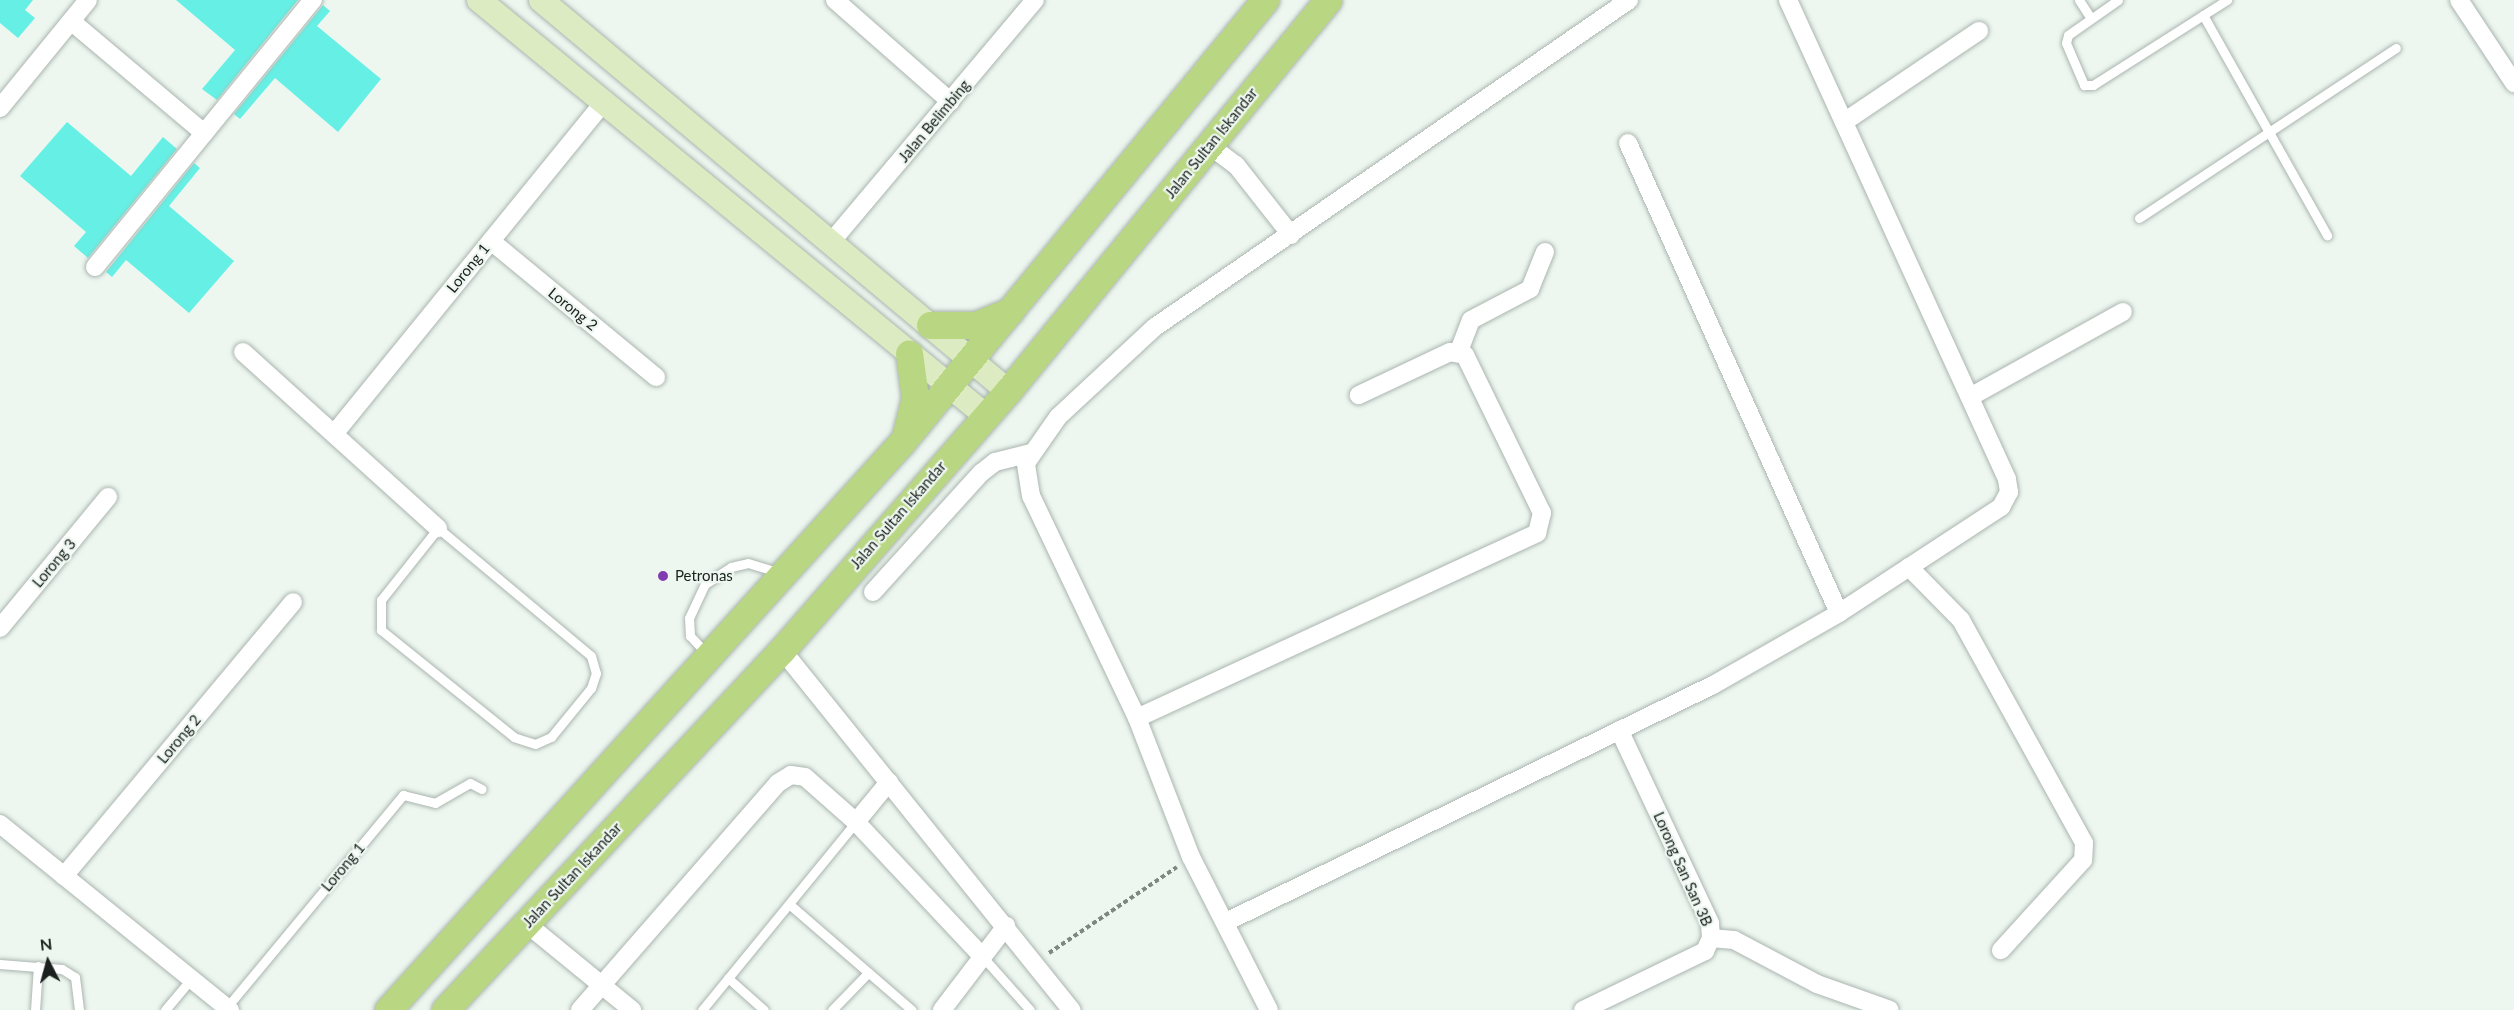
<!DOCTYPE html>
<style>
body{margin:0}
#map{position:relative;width:2514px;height:1010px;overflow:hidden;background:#edf7f0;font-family:Lato,sans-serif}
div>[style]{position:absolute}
.building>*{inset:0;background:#66f0e5}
.path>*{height:4px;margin-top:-2px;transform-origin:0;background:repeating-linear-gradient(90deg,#808783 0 4.5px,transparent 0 7.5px)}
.roads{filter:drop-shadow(0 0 2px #abb5af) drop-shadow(0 0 2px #abb5af)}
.lane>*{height:9px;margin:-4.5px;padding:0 4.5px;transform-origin:4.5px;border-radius:4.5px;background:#fff}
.street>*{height:18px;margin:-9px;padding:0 9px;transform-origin:9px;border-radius:9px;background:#fff}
.secondary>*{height:24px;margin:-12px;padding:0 12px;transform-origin:12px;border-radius:12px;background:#dcebc1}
.primary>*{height:27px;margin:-13.5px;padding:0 13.5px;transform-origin:13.5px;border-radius:13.5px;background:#b9d682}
.dots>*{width:16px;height:16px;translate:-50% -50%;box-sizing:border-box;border:3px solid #edf7f0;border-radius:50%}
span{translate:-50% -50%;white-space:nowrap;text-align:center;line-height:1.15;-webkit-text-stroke:4.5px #edf7f0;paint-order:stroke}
.street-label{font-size:15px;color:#1b1f1d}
.poi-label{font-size:15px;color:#1b1f1d}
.left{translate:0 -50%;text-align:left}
.north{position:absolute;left:18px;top:932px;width:60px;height:60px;-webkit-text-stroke:4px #edf7f0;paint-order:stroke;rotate:354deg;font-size:16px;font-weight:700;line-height:24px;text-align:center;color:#1b1f1d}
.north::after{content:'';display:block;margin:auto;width:21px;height:27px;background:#1b1f1d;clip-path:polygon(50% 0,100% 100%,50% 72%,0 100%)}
</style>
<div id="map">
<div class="building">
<i style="clip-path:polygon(0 0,33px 0,25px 10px,35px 18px,18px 38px,0 23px)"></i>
<i style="clip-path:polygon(176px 0,298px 0,217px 100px,202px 89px,235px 50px)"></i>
<i style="clip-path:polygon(323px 5px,330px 11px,317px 26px,381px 79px,338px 132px,275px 78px,240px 119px,234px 114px)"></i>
<i style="clip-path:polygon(67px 122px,131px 176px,163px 137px,177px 149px,88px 258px,74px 246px,86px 232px,20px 176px)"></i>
<i style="clip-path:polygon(194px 163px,200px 168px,169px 206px,234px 261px,189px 313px,126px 260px,112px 277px,106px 272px)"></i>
</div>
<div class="path">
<i style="left:1049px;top:953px;width:154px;rotate:-33.9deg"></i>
</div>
<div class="roads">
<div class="lane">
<i style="left:2079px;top:0;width:20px;rotate:57deg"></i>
<i style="left:2118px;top:0;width:61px;rotate:145deg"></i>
<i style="left:2068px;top:35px;width:8px;rotate:104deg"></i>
<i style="left:2066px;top:43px;width:46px;rotate:66.8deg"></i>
<i style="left:2084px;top:85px;width:9px"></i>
<i style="left:2093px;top:85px;width:159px;rotate:-32.4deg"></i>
<i style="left:2203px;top:15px;width:253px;rotate:60.6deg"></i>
<i style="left:2139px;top:218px;width:308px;rotate:-33.5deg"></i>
<i style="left:438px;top:528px;width:199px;rotate:39.9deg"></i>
<i style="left:591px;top:656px;width:18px;rotate:74deg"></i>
<i style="left:596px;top:673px;width:16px;rotate:108deg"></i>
<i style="left:591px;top:688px;width:63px;rotate:129.2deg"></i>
<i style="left:551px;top:737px;width:17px;rotate:156deg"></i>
<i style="left:535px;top:744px;width:22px;rotate:-162deg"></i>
<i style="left:514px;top:737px;width:171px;rotate:-141.2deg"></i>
<i style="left:381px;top:630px;width:30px;rotate:-90deg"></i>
<i style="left:381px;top:600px;width:92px;rotate:-51.6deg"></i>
<i style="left:707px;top:654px;width:25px;rotate:-133deg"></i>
<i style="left:690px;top:636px;width:18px;rotate:-93deg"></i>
<i style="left:689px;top:618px;width:38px;rotate:-65deg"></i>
<i style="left:705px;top:584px;width:31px;rotate:-33deg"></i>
<i style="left:731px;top:567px;width:17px;rotate:-13deg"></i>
<i style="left:748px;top:563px;width:34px;rotate:17deg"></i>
<i style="left:789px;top:904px;width:162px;rotate:40.8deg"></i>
<i style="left:982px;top:956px;width:72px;rotate:48.4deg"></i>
<i style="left:0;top:964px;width:62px;rotate:4.6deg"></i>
<i style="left:62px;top:969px;width:15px;rotate:32deg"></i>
<i style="left:75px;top:977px;width:33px;rotate:83deg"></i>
<i style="left:728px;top:978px;width:48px;rotate:41.6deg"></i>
<i style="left:227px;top:1007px;width:276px;rotate:-50.3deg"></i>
<i style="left:403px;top:795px;width:33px;rotate:14deg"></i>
<i style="left:435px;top:803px;width:40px;rotate:-29.7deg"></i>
<i style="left:470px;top:783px;width:13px;rotate:27deg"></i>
<i style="left:35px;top:1010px;width:44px;rotate:-86.1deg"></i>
<i style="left:165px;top:1010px;width:40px;rotate:-50deg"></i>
<i style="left:702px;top:1010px;width:243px;rotate:-50.7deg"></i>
<i style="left:832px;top:1010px;width:52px;rotate:-45.8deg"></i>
</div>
<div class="street">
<i style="left:835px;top:0;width:154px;rotate:41.3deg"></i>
<i style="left:2459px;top:0;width:100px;rotate:56.5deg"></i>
<i style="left:71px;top:21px;width:174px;rotate:40.1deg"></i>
<i style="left:0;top:108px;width:139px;rotate:-50.8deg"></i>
<i style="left:1844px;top:122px;width:163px;rotate:-34deg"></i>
<i style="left:1628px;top:143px;width:515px;rotate:65.82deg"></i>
<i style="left:1209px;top:145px;width:34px;rotate:37deg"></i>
<i style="left:1236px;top:165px;width:89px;rotate:51.8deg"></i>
<i style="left:491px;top:241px;width:214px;rotate:39.5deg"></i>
<i style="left:832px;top:241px;width:315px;rotate:-49.9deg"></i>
<i style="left:95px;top:267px;width:345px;rotate:-50.8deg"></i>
<i style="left:1459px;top:351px;width:33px;rotate:-69deg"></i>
<i style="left:1471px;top:320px;width:67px;rotate:-27.7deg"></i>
<i style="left:1530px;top:289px;width:40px;rotate:-68deg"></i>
<i style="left:243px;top:352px;width:263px;rotate:42.1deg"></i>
<i style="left:1970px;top:397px;width:175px;rotate:-29.1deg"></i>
<i style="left:334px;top:434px;width:427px;rotate:-50.9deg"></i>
<i style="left:1909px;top:567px;width:74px;rotate:45.5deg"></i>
<i style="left:1961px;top:620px;width:255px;rotate:61.1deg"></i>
<i style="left:2084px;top:843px;width:17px;rotate:93deg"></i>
<i style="left:2083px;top:860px;width:122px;rotate:132.3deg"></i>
<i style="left:873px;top:592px;width:161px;rotate:-47.8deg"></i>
<i style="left:981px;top:473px;width:18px;rotate:-38deg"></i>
<i style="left:995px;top:462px;width:37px;rotate:-14deg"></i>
<i style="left:0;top:628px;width:170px;rotate:-50.5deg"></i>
<i style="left:782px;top:650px;width:462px;rotate:51.2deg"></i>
<i style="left:1137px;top:718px;width:441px;rotate:-24.8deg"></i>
<i style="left:1537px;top:533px;width:21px;rotate:-76deg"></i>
<i style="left:1542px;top:513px;width:176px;rotate:-116deg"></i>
<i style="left:1465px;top:355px;width:15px;rotate:-169deg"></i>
<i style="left:1450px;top:352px;width:101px;rotate:154.7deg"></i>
<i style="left:856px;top:822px;width:52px;rotate:-50.5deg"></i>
<i style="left:0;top:824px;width:296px;rotate:39deg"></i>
<i style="left:64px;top:876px;width:357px;rotate:-50.1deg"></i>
<i style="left:1228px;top:921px;width:539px;rotate:-25.95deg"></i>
<i style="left:1713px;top:685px;width:145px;rotate:-29.7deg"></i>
<i style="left:1839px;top:613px;width:194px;rotate:-33.2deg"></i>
<i style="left:2001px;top:507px;width:17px;rotate:-62deg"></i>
<i style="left:2009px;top:492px;width:13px;rotate:-99deg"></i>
<i style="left:2007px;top:479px;width:527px;rotate:-114.57deg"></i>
<i style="left:527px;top:924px;width:136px;rotate:39.3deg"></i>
<i style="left:1711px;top:938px;width:23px;rotate:5deg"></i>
<i style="left:1734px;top:940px;width:94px;rotate:27.9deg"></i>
<i style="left:1817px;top:984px;width:77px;rotate:19.6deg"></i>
<i style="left:580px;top:1010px;width:301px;rotate:-48.9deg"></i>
<i style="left:778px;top:783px;width:15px;rotate:-32deg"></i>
<i style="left:791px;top:775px;width:14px;rotate:8deg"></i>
<i style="left:805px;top:777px;width:68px;rotate:41.4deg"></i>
<i style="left:856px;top:822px;width:184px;rotate:46.8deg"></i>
<i style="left:942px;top:1010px;width:106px;rotate:-52.7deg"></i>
<i style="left:1269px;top:1010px;width:172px;rotate:-117deg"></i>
<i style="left:1191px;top:857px;width:149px;rotate:-111.2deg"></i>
<i style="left:1137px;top:718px;width:246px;rotate:-115.5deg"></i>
<i style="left:1031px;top:496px;width:33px;rotate:-99deg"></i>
<i style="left:1026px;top:463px;width:56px;rotate:-55.2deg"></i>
<i style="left:1058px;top:417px;width:132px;rotate:-42.9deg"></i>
<i style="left:1155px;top:327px;width:576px;rotate:-34.6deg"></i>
<i style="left:1583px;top:1010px;width:136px;rotate:-25.8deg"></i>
<i style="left:1705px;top:951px;width:14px;rotate:-65deg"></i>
<i style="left:1711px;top:938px;width:15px;rotate:-94deg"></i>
<i style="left:1710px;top:923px;width:213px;rotate:-115.2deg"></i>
</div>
<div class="secondary">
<i style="left:479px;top:0;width:654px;rotate:39.36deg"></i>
<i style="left:541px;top:0;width:609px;rotate:39.94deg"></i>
</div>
<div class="primary">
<i style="left:930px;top:325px;width:46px"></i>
<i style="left:976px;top:325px;width:37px;rotate:-22deg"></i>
<i style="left:906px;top:434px;width:37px;rotate:-76deg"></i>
<i style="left:915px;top:398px;width:45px;rotate:-97.6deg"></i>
<i style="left:388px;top:1010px;width:767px;rotate:-47.85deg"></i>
<i style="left:903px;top:441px;width:571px;rotate:-50.62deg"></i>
<i style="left:445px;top:1010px;width:493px;rotate:-46.9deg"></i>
<i style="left:782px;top:650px;width:344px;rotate:-48.9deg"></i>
<i style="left:1008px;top:391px;width:505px;rotate:-50.7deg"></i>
</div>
</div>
<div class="dots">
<i style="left:663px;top:576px;background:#823caf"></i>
</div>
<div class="street-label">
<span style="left:934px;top:121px;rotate:-50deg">Jalan Belimbing</span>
<span style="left:1211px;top:143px;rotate:-51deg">Jalan Sultan Iskandar</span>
<span style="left:468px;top:268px;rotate:-51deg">Lorong 1</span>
<span style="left:573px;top:309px;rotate:39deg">Lorong 2</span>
<span style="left:898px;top:515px;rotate:-49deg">Jalan Sultan Iskandar</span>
<span style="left:54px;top:563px;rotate:-50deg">Lorong 3</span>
<span style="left:179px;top:739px;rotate:-50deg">Lorong 2</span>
<span style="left:343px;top:867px;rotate:-50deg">Lorong 1</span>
<span style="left:1683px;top:869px;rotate:66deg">Lorong San San 3B</span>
<span style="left:572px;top:875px;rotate:-47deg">Jalan Sultan Iskandar</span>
</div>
<div class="poi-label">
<span class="left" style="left:675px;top:576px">Petronas</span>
</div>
<div class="north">N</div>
</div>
